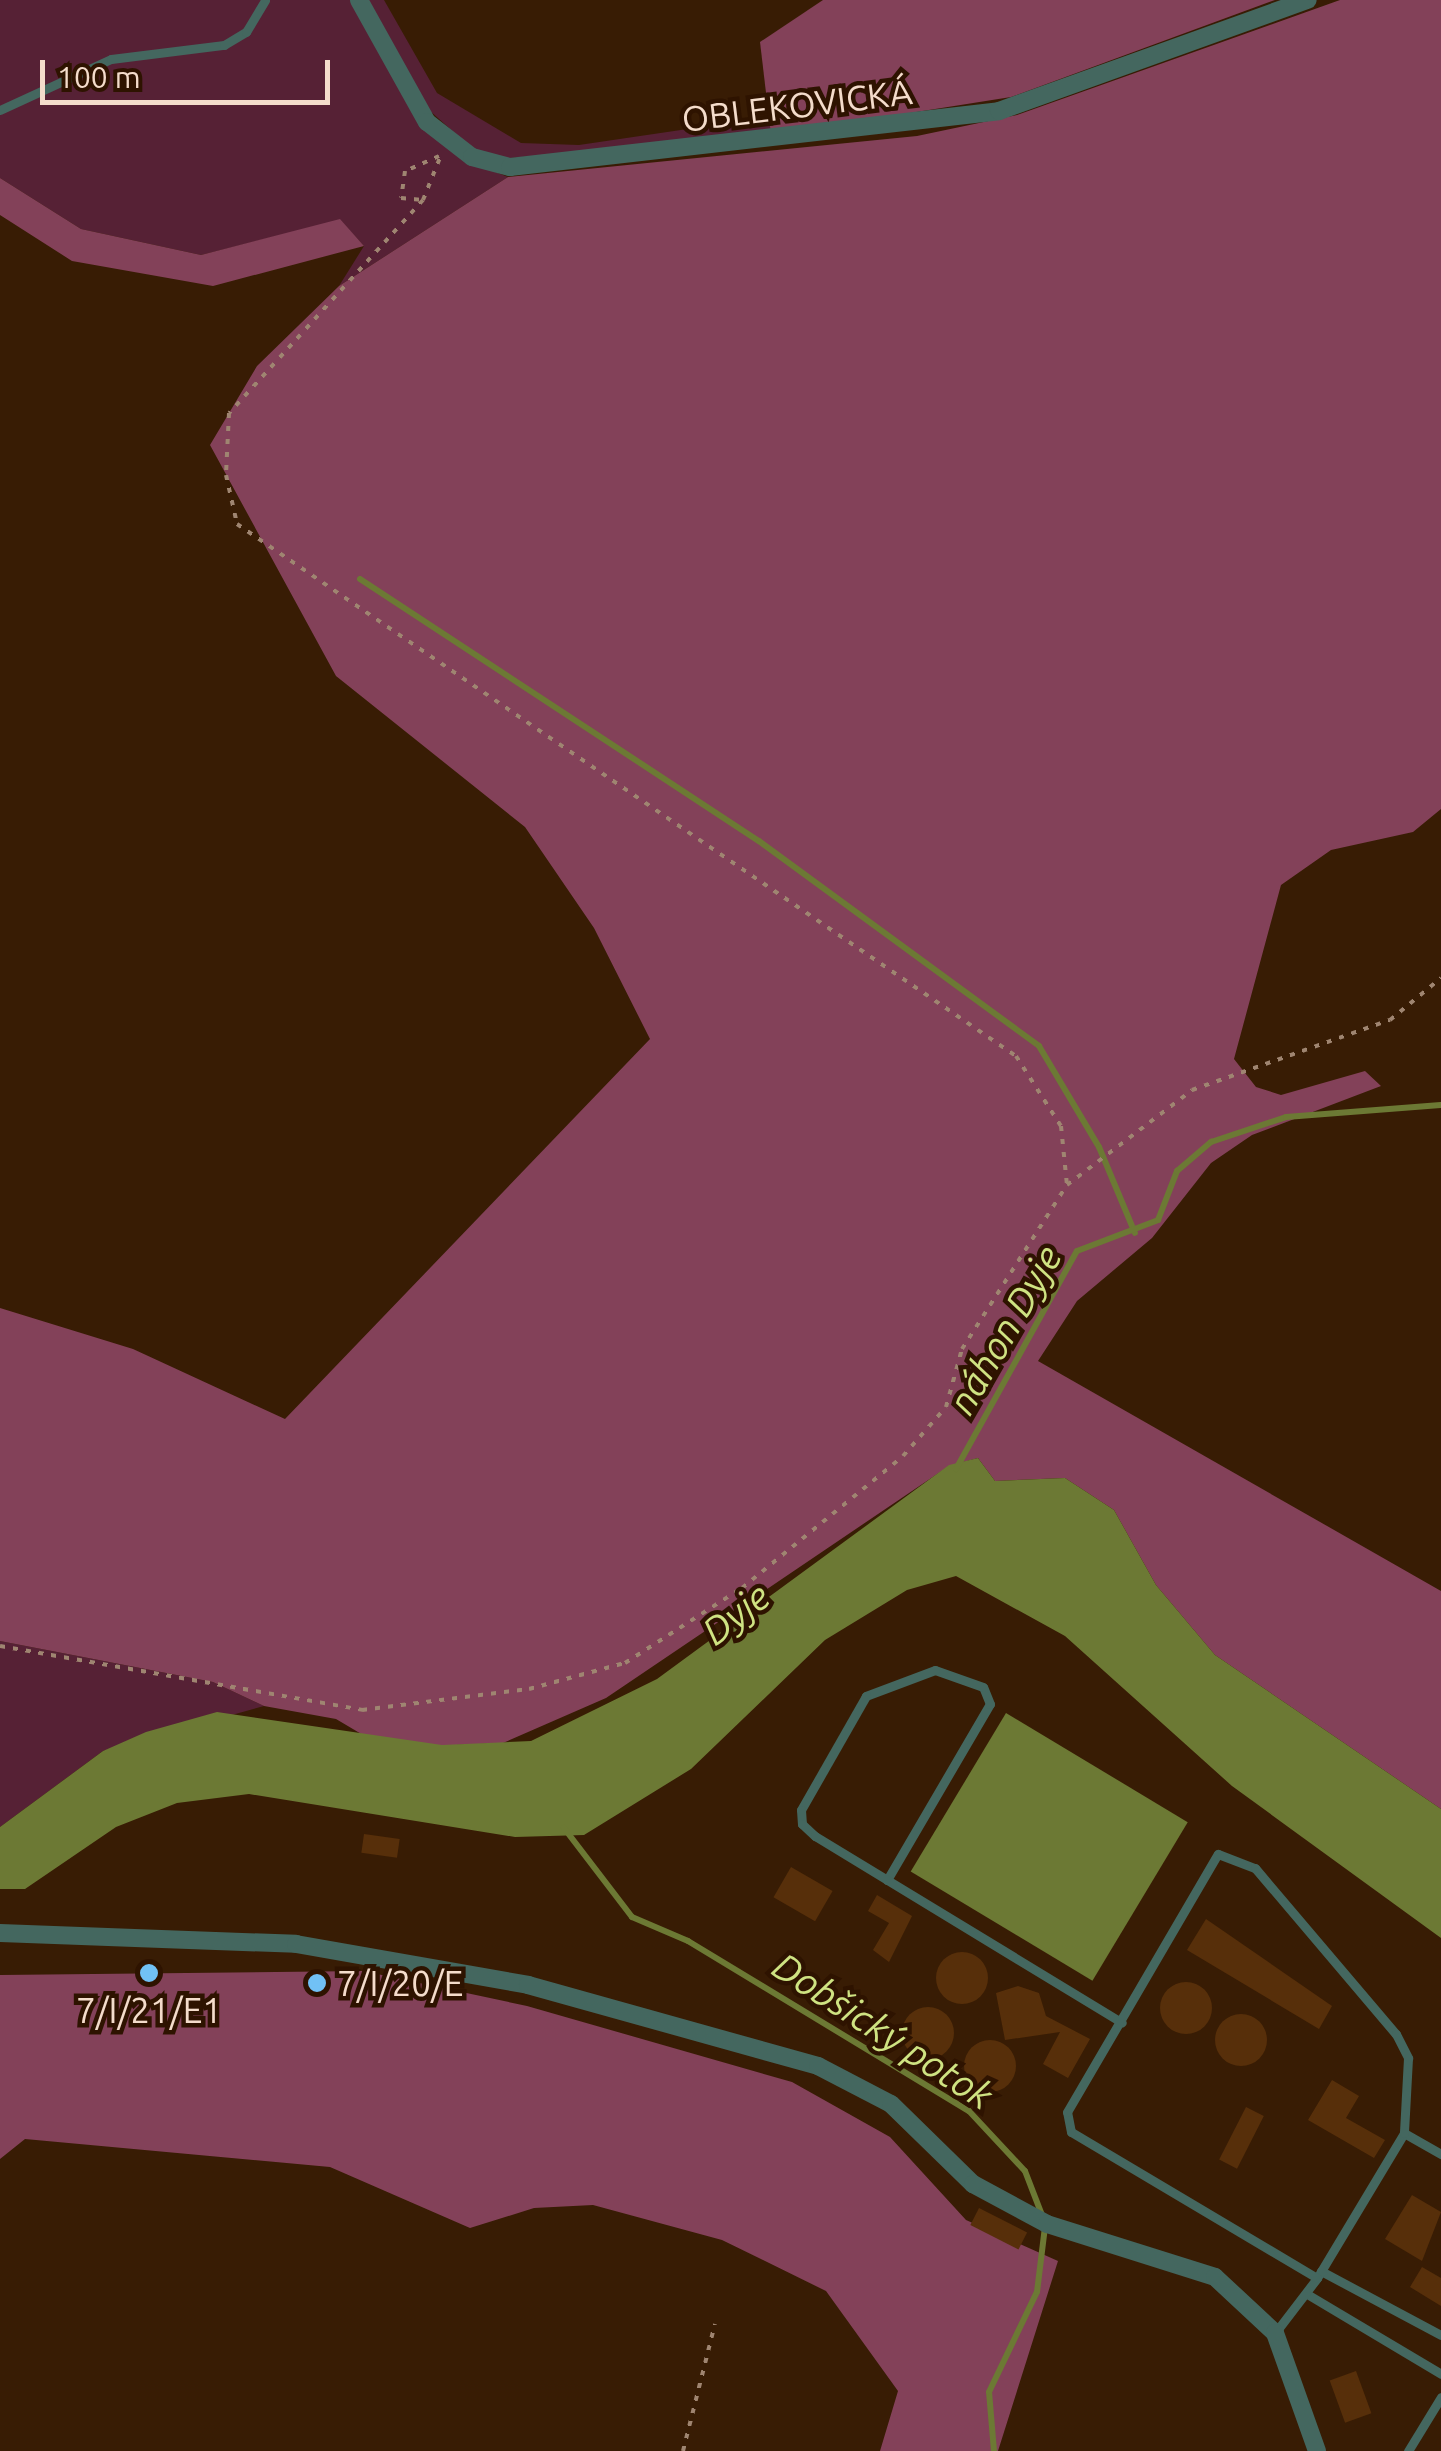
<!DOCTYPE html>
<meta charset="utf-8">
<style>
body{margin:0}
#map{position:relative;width:1441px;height:2451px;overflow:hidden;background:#381c04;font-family:Ubuntu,sans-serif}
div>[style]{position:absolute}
.green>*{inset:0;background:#562135}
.forest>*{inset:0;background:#834159}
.water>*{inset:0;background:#6c7934;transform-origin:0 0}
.stream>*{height:6px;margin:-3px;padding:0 3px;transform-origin:3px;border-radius:3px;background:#6c7934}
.building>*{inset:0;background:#572f0a;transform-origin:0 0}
.round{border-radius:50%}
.path>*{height:4px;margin-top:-2px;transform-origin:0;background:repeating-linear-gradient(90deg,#9f8571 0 5px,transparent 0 13px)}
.lane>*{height:9px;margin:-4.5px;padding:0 4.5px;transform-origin:4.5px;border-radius:4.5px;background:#44675f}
.street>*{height:18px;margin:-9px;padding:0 9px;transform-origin:9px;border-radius:9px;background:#44675f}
.dots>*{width:28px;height:28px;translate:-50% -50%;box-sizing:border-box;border:5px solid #2e1300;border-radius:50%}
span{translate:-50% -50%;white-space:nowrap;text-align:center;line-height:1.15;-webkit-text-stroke:9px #2e1300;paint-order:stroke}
.street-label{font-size:35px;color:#f4dccb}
.poi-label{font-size:35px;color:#f4dccb}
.left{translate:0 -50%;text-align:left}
.water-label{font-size:38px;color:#cfe382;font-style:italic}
.scale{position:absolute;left:40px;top:60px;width:290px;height:45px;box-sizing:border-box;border:5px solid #f4dccb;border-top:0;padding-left:12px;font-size:30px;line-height:35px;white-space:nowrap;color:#f4dccb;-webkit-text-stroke:8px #2e1300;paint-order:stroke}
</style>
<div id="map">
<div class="green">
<i style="clip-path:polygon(0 0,351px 0,419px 124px,460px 158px,508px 177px,339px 286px,364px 246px,340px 220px,201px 255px,81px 229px,0 178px)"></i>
<i style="clip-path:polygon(367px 0,384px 0,437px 93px,521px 143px,579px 145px,769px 117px,771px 135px,500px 159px,476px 152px,429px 110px)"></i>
<i style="clip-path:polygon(0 1641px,213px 1682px,264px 1706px,103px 1751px,0 1827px)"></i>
</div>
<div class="forest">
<i style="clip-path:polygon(823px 0,1275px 0,1011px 97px,771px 135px,760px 42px)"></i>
<i style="clip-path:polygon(1340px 0,1441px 0,1441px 809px,1413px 832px,1331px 850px,1281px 885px,1234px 1059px,1256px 1087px,1281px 1095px,1365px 1071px,1381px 1086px,1252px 1135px,1211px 1163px,1152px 1238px,1077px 1301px,1038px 1361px,1441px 1591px,1441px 1809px,1215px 1655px,1156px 1585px,1114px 1510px,1065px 1478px,995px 1481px,978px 1458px,949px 1466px,606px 1698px,503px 1743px,385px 1748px,336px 1719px,264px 1706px,213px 1682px,0 1641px,0 1308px,133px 1349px,285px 1419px,650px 1039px,594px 928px,525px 827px,336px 676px,210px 445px,257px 366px,339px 286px,508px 177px,917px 136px,1017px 115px)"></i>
<i style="clip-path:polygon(0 178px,81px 229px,201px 255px,340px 219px,364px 246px,213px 286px,72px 261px,0 215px)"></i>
<i style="clip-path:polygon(363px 1971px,527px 2006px,792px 2082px,890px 2137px,966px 2220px,1058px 2261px,998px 2451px,880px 2451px,898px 2391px,826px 2291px,722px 2240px,593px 2205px,534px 2208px,470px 2228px,330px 2167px,25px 2139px,0 2159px,0 1975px)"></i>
</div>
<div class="water">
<i style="clip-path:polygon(978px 1458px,995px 1481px,1065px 1478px,1114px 1510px,1156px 1585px,1215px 1655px,1441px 1809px,1441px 1938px,1232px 1786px,1065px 1636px,956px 1576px,907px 1590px,825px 1640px,691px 1769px,584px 1835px,515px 1837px,249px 1794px,177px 1803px,116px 1827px,25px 1889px,0 1889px,0 1827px,103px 1751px,146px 1732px,217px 1712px,442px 1745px,531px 1741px,657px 1679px,949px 1465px)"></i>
<i style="left:1006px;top:1713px;width:212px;height:185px;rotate:31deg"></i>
</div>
<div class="stream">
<i style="left:360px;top:579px;width:477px;rotate:33.3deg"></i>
<i style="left:759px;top:841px;width:347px;rotate:36.2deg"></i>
<i style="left:1039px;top:1046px;width:117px;rotate:59.3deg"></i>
<i style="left:1099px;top:1147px;width:93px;rotate:67.3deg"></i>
<i style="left:956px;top:1469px;width:249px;rotate:-61deg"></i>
<i style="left:1077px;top:1251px;width:87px;rotate:-20.9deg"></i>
<i style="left:1158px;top:1220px;width:53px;rotate:-68.8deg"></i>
<i style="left:1177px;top:1171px;width:45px;rotate:-40.5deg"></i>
<i style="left:1211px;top:1142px;width:79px;rotate:-18.4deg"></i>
<i style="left:1286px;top:1117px;width:155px;rotate:-4.4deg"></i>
<i style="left:564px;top:1828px;width:112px;rotate:52.6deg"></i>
<i style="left:632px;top:1917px;width:61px;rotate:23.2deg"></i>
<i style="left:688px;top:1941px;width:328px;rotate:31.2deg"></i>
<i style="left:969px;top:2111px;width:82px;rotate:47deg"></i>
<i style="left:1025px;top:2171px;width:47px;rotate:68.9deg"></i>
<i style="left:994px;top:2451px;width:59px;rotate:-94.8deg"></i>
<i style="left:989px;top:2392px;width:111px;rotate:-64.4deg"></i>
<i style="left:1037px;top:2292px;width:65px;rotate:-83deg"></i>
</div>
<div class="building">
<i style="left:364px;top:1834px;width:36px;height:19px;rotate:8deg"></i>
<i style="left:791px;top:1867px;width:48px;height:35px;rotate:30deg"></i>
<i style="clip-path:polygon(877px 1895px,912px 1916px,889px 1962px,873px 1950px,889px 1923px,868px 1911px)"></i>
<i style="clip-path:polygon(1206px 1919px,1332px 2006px,1319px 2029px,1187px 1950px)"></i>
<i class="round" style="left:936px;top:1952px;width:52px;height:52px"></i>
<i class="round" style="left:1160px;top:1982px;width:52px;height:52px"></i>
<i style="clip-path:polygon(1018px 1986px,1039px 1993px,1046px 2016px,1090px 2039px,1068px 2078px,1043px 2064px,1060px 2032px,1005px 2040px,996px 1993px)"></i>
<i class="round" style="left:902px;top:2007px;width:52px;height:52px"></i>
<i class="round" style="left:1215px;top:2014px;width:52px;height:52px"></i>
<i class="round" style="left:964px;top:2040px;width:52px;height:52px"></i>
<i style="clip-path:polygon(1332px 2080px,1359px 2096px,1346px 2118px,1385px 2140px,1374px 2158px,1308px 2120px)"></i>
<i style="left:1246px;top:2107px;width:20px;height:59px;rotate:27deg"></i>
<i style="clip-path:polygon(1412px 2195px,1441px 2212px,1422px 2261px,1385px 2239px)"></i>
<i style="left:979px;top:2208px;width:54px;height:19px;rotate:27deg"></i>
<i style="clip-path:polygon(1422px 2267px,1441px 2278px,1441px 2306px,1410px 2287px)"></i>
<i style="left:1356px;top:2371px;width:45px;height:28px;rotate:70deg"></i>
</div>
<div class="path">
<i style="left:439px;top:156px;width:37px;rotate:156deg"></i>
<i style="left:405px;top:171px;width:27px;rotate:98deg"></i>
<i style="left:401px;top:198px;width:22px;rotate:5deg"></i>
<i style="left:423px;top:200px;width:48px;rotate:-68.2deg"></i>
<i style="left:423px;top:200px;width:288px;rotate:132.3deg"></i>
<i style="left:229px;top:413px;width:62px;rotate:92.8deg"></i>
<i style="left:226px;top:475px;width:50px;rotate:77.3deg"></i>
<i style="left:237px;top:524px;width:943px;rotate:34.33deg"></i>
<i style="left:1016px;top:1056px;width:83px;rotate:57.3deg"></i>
<i style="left:1061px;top:1126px;width:59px;rotate:84.2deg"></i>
<i style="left:0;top:1646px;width:368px;rotate:10deg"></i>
<i style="left:362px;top:1710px;width:168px;rotate:-7.2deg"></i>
<i style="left:529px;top:1689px;width:99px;rotate:-15.2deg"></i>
<i style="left:625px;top:1663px;width:139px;rotate:-32.7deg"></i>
<i style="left:742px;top:1588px;width:208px;rotate:-39.3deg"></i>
<i style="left:903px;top:1456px;width:65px;rotate:-48.7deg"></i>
<i style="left:946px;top:1407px;width:60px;rotate:-74.6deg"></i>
<i style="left:962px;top:1349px;width:195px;rotate:-57.4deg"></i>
<i style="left:1067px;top:1185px;width:157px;rotate:-37.2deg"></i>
<i style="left:1192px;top:1090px;width:210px;rotate:-19.5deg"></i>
<i style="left:1390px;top:1020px;width:66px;rotate:-39.5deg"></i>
<i style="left:683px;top:2451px;width:131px;rotate:-75.9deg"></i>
</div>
<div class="lane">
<i style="left:0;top:110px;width:122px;rotate:-24.7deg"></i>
<i style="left:111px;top:59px;width:114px;rotate:-7.1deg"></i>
<i style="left:224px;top:45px;width:26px;rotate:-31deg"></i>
<i style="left:246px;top:32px;width:37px;rotate:-59deg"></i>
<i style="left:887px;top:1880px;width:204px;rotate:-59.7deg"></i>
<i style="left:990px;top:1704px;width:18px;rotate:-112deg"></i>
<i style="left:983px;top:1687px;width:51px;rotate:-160.5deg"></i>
<i style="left:935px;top:1670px;width:74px;rotate:159.4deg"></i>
<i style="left:866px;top:1696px;width:131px;rotate:119.7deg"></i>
<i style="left:801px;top:1810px;width:14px;rotate:86deg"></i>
<i style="left:802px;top:1824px;width:18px;rotate:43deg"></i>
<i style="left:815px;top:1836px;width:359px;rotate:31.3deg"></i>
<i style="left:1321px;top:2271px;width:136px;rotate:28.1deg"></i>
<i style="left:1317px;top:2278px;width:169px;rotate:-59deg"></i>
<i style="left:1404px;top:2133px;width:43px;rotate:29.6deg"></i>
<i style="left:1307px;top:2294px;width:156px;rotate:30.8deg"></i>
<i style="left:1275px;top:2333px;width:69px;rotate:-52.6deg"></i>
<i style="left:1317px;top:2278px;width:286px;rotate:-149.3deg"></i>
<i style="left:1071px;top:2132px;width:20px;rotate:-101deg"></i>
<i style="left:1067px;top:2112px;width:299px;rotate:-59.7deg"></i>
<i style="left:1218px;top:1854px;width:40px;rotate:21deg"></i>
<i style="left:1255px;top:1868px;width:218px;rotate:49.7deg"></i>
<i style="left:1396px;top:2034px;width:27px;rotate:63deg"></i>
<i style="left:1408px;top:2058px;width:75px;rotate:93.1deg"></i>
<i style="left:1408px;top:2451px;width:63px;rotate:-58.6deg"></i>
</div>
<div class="street">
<i style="left:359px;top:0;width:140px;rotate:60.9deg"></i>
<i style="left:427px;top:122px;width:57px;rotate:37.9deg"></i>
<i style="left:472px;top:157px;width:39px;rotate:15deg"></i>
<i style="left:510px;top:167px;width:492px;rotate:-6.5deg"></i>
<i style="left:999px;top:111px;width:328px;rotate:-19.8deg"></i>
<i style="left:0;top:1933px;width:296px;rotate:2.1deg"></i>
<i style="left:296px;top:1944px;width:236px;rotate:10deg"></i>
<i style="left:528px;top:1985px;width:301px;rotate:15.6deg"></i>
<i style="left:818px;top:2066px;width:82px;rotate:27.5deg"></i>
<i style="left:891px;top:2104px;width:115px;rotate:44.3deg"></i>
<i style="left:973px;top:2184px;width:84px;rotate:28.4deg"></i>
<i style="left:1047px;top:2224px;width:176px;rotate:17.5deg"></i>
<i style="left:1215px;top:2277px;width:82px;rotate:43deg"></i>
<i style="left:1275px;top:2333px;width:125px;rotate:70.4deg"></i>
</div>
<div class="dots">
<i style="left:149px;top:1973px;background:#71c1f5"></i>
<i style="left:317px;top:1983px;background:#71c1f5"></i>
</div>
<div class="street-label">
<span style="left:797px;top:105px;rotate:-7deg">OBLEKOVICKÁ</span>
</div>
<div class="poi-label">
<span class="left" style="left:337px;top:1983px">7/I/20/E</span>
<span style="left:149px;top:2010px">7/I/21/E1</span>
</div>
<div class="water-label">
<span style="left:1005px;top:1330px;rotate:-60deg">náhon Dyje</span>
<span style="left:736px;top:1614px;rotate:-38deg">Dyje</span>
<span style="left:883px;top:2031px;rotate:33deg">Dobšický potok</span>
</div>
<div class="scale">100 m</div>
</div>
